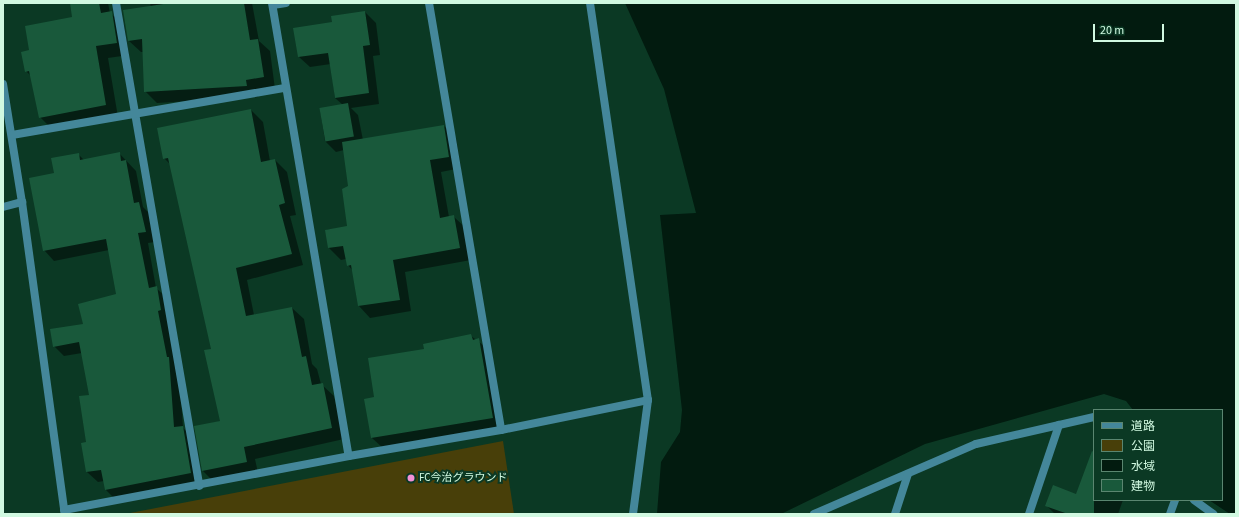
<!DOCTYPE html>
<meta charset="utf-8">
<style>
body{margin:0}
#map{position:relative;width:1239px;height:517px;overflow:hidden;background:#0b3924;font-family:"Source Sans 3","Noto Sans JP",sans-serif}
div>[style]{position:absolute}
.green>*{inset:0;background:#483f09}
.water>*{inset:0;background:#021b0f}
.shadow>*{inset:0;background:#0007}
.building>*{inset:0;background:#19593b;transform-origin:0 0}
.minor>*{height:8px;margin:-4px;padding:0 4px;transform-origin:4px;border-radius:4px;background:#44879a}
.dots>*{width:11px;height:11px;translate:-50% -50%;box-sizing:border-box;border:2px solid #0b3924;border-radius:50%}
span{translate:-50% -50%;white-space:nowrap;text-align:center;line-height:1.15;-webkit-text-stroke:4px #0b3924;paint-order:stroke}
.poi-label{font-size:11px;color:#d1f9e1}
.left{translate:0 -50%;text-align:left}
.frame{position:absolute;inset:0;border:4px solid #d1f9e1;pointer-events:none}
.legend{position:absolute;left:1093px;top:409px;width:130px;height:92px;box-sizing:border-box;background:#0b3924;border:1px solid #5a8670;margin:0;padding:5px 7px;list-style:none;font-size:12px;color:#d1f9e1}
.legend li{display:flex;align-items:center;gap:8px;height:20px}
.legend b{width:20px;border:1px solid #5a8670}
.scale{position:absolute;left:1093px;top:24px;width:71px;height:18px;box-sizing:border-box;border:2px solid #d1f9e1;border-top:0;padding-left:5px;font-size:12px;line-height:14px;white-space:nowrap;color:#d1f9e1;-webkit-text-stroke:3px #0b3924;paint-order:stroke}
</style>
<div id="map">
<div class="green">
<i style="clip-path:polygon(503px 441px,514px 514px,125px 514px)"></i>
</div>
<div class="water">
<i style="clip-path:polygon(625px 3px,1236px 3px,1236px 514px,1230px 514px,1209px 500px,1222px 500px,1222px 410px,1133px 410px,1126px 401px,1104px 394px,925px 444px,781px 514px,657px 514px,661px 462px,680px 432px,682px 410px,660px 215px,696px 213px,664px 89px)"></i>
</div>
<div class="shadow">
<i style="clip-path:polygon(71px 3px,108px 3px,110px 13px,124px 25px,129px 55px,108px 58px,118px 117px,52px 129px,40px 117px,32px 77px,26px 71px,30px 51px,73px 18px)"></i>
<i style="clip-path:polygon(150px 3px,252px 3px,259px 41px,270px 51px,275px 89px,257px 92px,258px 97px,157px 103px,145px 91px,144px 52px,141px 52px,129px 41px,151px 7px)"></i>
<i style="clip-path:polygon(365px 12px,376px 23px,380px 55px,373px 56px,379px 104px,351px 108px,358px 115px,363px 140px,444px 126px,456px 138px,461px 168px,441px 172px,449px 217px,454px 217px,466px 228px,471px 260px,405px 272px,411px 311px,370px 318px,359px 306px,353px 271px,348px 265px,346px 259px,341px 260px,329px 248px,326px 230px,348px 227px,349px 187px,344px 150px,336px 152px,325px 141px,320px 109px,343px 105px,335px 98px,331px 64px,310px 67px,299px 57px,333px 23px)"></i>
<i style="clip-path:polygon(251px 110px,263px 122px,270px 161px,275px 160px,287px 172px,296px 215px,290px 216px,303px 265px,247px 280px,254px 315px,292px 308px,304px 319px,312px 364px,317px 369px,321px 384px,334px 396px,344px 439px,255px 459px,258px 473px,215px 483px,203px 471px,195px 427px,222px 421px,212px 350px,171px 165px,164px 158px)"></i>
<i style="clip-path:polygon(119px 153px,136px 171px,143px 207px,149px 213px,155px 242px,148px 243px,156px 288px,167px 298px,179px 368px,183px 428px,193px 437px,201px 483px,116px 500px,106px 490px,104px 481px,98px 482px,87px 472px,82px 444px,87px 443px,90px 396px,82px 353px,64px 356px,54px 346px,84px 324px,117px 294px,109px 250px,54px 261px,44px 250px,55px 174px,78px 154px,84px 160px)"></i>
<i style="clip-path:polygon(471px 336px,491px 351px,504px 430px,384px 449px,372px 438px,376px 398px)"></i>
<i style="clip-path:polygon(1094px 448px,1094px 500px,1123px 500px,1118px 514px,1055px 514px,1046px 505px,1077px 495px)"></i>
</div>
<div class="building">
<i style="clip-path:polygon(70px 3px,99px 3px,101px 13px,112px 11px,117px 43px,96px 46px,106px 105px,39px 118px,29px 71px,25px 72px,21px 52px,29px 50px,25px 26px,72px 17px)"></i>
<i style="clip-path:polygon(170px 3px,244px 3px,250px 40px,258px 39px,264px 77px,246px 80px,247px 86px,144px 92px,142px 39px,128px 41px,123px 10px)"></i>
<i style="clip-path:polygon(365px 11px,370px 45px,363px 46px,369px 93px,335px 98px,328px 53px,298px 57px,293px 28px,332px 22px,331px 16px)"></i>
<i style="left:348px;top:103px;width:34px;height:29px;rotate:80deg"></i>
<i style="clip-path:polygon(251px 109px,261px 162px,275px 159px,285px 203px,279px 205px,292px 254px,236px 268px,246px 316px,292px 307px,302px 357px,306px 356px,312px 385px,323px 383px,332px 428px,244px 447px,247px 462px,202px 471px,194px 426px,220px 421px,204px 350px,211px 349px,168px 158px,163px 159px,157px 128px)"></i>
<i style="clip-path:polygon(444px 125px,449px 157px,430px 160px,440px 218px,454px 215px,460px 248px,393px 260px,400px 300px,358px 306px,351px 265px,347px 266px,343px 246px,328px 248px,325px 230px,347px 226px,342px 189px,348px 186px,342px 142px)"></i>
<i style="clip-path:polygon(120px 152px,121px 161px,126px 160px,134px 203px,139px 202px,146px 232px,138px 233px,149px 288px,157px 286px,161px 310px,158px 311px,167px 357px,169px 357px,174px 427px,183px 426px,191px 473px,105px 490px,101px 470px,86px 472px,81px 443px,86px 442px,79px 396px,89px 395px,79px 342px,53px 347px,50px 329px,83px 324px,78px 304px,116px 294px,106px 239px,43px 251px,29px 178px,54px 173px,51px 158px,79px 153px,80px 160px)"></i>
<i style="clip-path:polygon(471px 334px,473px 340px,479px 338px,493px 418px,371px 438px,364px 399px,374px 397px,368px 358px,424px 349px,423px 344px)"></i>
<i style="clip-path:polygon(1092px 451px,1094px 452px,1094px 514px,1068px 514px,1045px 506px,1053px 485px,1076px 494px)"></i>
</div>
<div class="minor">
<i style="left:116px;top:3px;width:490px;rotate:80.2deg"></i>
<i style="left:272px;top:3px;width:459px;rotate:80.4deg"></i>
<i style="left:429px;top:3px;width:433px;rotate:80.4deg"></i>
<i style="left:590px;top:3px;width:401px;rotate:81.7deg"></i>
<i style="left:648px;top:400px;width:115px;rotate:97.5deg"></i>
<i style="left:273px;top:5px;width:13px;rotate:-9deg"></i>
<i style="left:3px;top:84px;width:120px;rotate:80.9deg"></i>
<i style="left:22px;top:202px;width:315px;rotate:82.2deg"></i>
<i style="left:12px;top:135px;width:277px;rotate:-9.8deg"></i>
<i style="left:3px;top:207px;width:20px;rotate:-15deg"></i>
<i style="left:1194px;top:500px;width:24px;rotate:36deg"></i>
<i style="left:64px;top:510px;width:290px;rotate:-10.7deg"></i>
<i style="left:349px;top:456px;width:154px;rotate:-9.7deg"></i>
<i style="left:501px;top:430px;width:150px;rotate:-11.5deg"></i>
<i style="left:814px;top:514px;width:176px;rotate:-23.4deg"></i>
<i style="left:976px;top:444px;width:121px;rotate:-12.9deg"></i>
<i style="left:895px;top:514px;width:42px;rotate:-72deg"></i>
<i style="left:1029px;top:514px;width:94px;rotate:-71.4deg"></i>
<i style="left:1170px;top:514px;width:15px;rotate:-70deg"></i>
</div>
<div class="dots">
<i style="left:411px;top:478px;background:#f391d6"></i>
</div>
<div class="poi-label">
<span class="left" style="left:419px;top:478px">FC今治グラウンド</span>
</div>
<div class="frame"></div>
<ul class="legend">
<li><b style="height:5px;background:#44879a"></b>道路</li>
<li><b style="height:11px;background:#483f09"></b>公園</li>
<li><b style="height:11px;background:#021b0f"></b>水域</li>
<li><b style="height:11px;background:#19593b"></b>建物</li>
</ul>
<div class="scale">20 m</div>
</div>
